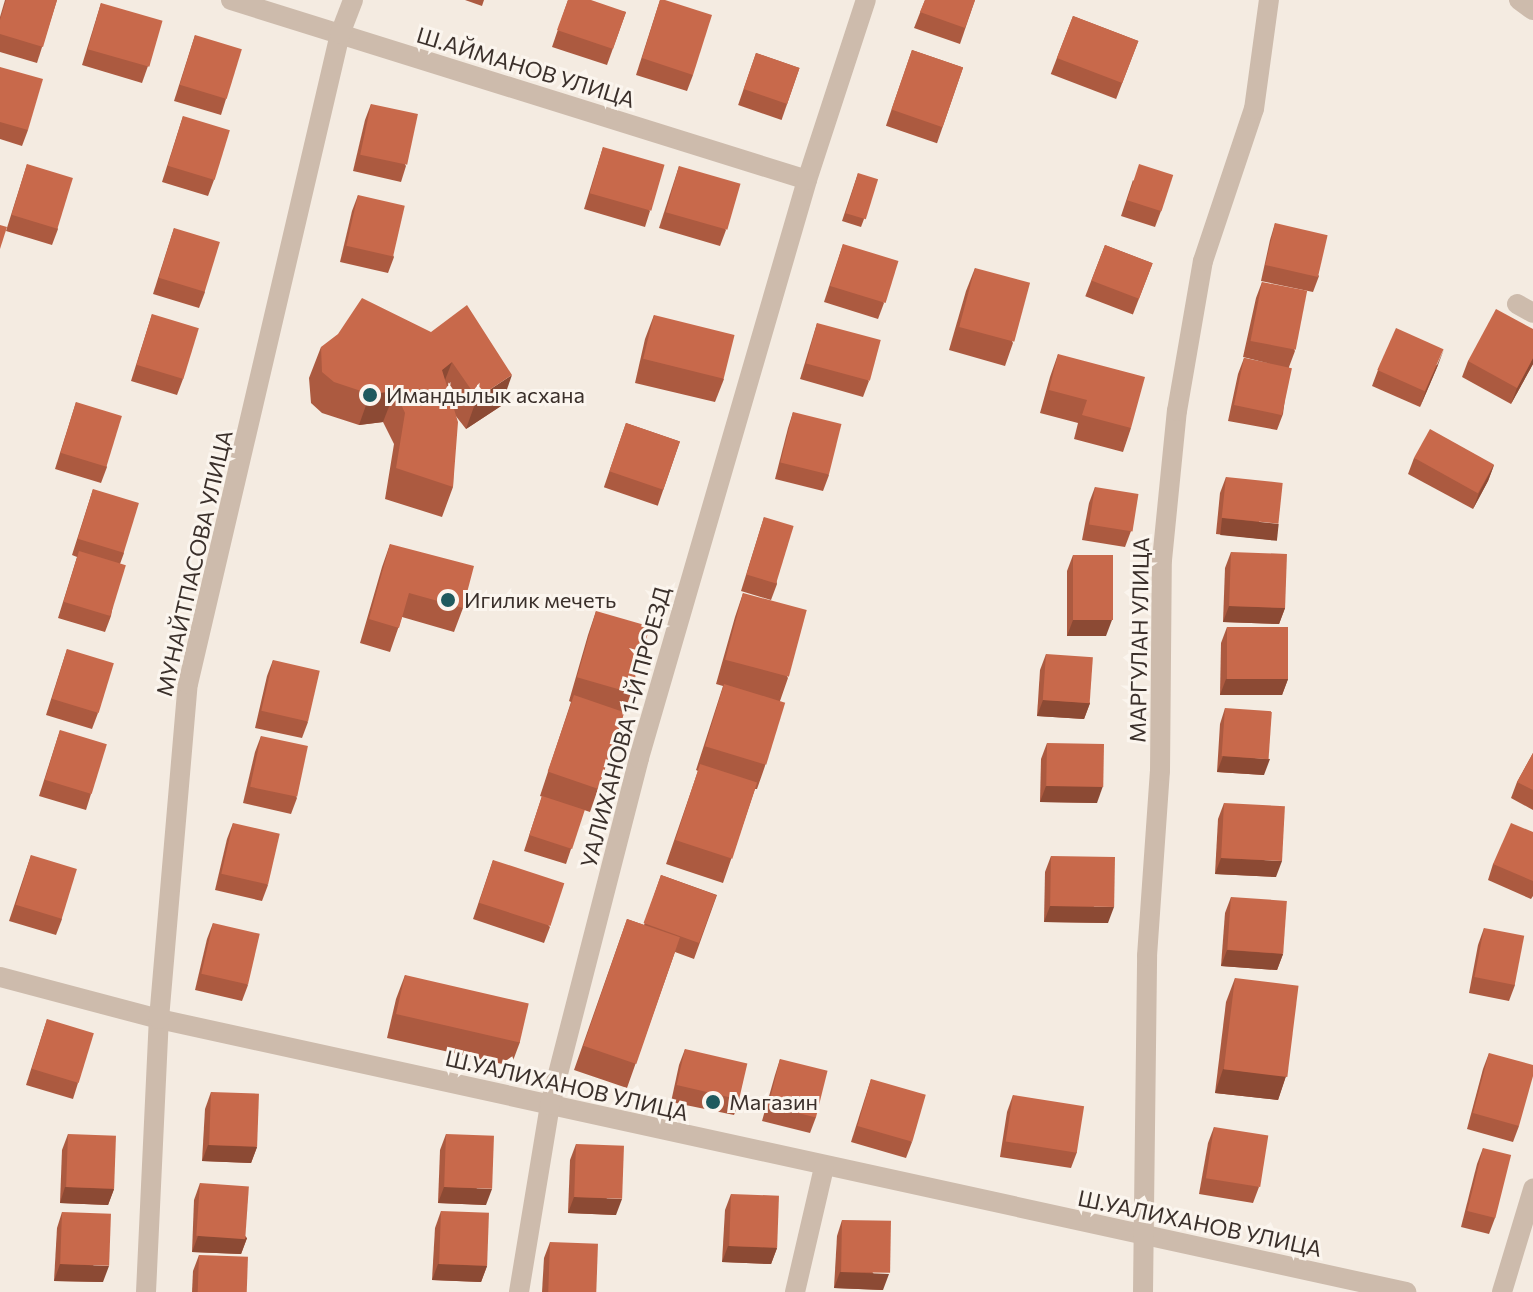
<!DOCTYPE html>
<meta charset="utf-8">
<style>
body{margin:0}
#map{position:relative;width:1533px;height:1292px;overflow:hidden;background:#f4ebe1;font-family:Commissioner,sans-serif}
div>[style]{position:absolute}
.minor>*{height:20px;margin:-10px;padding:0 10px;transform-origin:10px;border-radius:10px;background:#cdbbac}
.wall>*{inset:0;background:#ac5a40;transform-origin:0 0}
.shaded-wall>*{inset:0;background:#8c4a34;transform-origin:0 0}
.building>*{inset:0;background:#c8694b;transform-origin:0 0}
.dots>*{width:22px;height:22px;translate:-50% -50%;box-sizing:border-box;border:4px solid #fbf5ee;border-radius:50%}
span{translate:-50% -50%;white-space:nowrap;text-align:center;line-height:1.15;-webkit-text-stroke:6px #fbf5ee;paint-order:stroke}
.street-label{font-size:22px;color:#3b302b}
.poi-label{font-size:22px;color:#3b302b}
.left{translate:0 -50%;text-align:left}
</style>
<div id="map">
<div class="minor">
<i style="left:231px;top:0;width:603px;rotate:17.35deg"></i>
<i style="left:1519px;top:0;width:17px;rotate:36deg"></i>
<i style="left:1517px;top:304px;width:18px;rotate:29deg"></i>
<i style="left:0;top:977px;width:164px;rotate:14.8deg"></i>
<i style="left:159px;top:1019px;width:1277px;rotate:12.35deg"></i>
<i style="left:146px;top:1292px;width:273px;rotate:-87.3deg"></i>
<i style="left:159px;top:1019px;width:336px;rotate:-85.1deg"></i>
<i style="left:188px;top:684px;width:668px;rotate:-76.84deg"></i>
<i style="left:340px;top:34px;width:36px;rotate:-69deg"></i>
<i style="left:519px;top:1292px;width:190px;rotate:-80.6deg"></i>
<i style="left:550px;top:1105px;width:358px;rotate:-75.6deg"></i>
<i style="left:639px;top:758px;width:602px;rotate:-73.79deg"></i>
<i style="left:807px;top:180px;width:189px;rotate:-71.9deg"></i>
<i style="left:795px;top:1292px;width:128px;rotate:-76.9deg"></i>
<i style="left:1143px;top:1292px;width:336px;rotate:-89.3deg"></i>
<i style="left:1147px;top:956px;width:185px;rotate:-86deg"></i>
<i style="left:1160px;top:771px;width:211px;rotate:-89.5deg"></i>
<i style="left:1162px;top:560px;width:150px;rotate:-84.3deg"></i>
<i style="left:1177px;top:411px;width:152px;rotate:-80.2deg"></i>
<i style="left:1203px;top:261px;width:160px;rotate:-71.5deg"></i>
<i style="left:1254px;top:109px;width:110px;rotate:-82.2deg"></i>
<i style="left:1502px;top:1292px;width:108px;rotate:-73.2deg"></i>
</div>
<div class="wall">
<i style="clip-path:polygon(5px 0,57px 0,37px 63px,0 52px,0 17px)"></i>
<i style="clip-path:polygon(465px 0,484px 0,482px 6px)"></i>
<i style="clip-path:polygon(568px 0,626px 12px,607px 65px,552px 47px)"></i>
<i style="clip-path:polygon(660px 0,693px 75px,687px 91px,636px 75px)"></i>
<i style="clip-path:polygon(925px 0,975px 0,960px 44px,914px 28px)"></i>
<i style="clip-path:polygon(101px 3px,148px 66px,142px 83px,82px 65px)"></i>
<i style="left:1073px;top:16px;width:70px;height:62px;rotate:21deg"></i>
<i style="clip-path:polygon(195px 35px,226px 99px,221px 115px,174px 101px)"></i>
<i style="left:912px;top:50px;width:54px;height:80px;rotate:19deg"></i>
<i style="left:756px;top:53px;width:46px;height:55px;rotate:19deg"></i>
<i style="clip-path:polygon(0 67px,28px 130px,22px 146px,0 139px)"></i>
<i style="clip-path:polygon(371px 104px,406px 166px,401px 182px,353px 171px,365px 120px)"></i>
<i style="clip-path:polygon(183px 116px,214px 180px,208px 196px,162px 182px)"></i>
<i style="clip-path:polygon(603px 147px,650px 211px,645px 227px,584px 209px)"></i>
<i style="clip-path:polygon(27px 164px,58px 229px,52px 245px,6px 231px)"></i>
<i style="clip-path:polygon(679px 166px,726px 230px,720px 246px,659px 228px)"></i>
<i style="clip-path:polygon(858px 173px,864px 219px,861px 227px,842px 221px)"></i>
<i style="clip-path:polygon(1133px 180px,1161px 211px,1155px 227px,1121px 216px)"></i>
<i style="clip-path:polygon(358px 195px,394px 257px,388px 273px,340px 262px,352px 211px)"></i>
<i style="clip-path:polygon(1275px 223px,1319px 276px,1313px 292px,1261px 281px,1270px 240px)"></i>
<i style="clip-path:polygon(174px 228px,205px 292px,199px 308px,153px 294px)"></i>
<i style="clip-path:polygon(843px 244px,884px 303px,878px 319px,824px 302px)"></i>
<i style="left:1105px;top:245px;width:51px;height:55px;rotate:21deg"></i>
<i style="clip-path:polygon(975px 268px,1013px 343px,1005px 366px,949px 350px,966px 291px)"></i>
<i style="clip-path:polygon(1262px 282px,1295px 351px,1289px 367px,1283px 414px,1277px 430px,1228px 421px,1238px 374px,1244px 358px,1271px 364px,1243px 357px,1256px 298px)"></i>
<i style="clip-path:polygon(152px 314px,183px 379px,177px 395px,131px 381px)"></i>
<i style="clip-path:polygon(654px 315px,724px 379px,715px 402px,635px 383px,645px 339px)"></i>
<i style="clip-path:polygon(817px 323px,869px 381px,863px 397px,800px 379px)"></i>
<i style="clip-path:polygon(1533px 329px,1533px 364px,1511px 404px,1462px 377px,1468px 361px)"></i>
<i style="clip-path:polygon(431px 332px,501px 406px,466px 429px,455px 415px,453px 487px,442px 517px,385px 499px,394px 444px,383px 422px,359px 425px,322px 413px,311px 403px,309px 378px,321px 347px)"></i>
<i style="clip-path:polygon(1058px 354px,1131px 428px,1123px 452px,1074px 439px,1078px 423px,1040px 413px,1050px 377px)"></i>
<i style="clip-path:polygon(1438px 365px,1420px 407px,1372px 386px,1378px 370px)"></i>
<i style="clip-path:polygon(76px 402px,107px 467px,101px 483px,55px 469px)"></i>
<i style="clip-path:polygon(793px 412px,829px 475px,823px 491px,775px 479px,788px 428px)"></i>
<i style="left:626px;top:423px;width:57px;height:68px;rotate:19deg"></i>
<i style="clip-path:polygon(1414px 458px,1494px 465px,1488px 481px,1473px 509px,1408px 474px)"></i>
<i style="clip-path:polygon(1226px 477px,1273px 540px,1216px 534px,1220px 493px)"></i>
<i style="clip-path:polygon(1095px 487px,1131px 531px,1125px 547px,1082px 540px,1089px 503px)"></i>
<i style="clip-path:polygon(93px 489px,124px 553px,120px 564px,111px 616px,105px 632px,58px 618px,77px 557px,72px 555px)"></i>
<i style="clip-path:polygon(764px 517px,777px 584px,771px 600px,741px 591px)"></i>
<i style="clip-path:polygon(390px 544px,463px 608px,454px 632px,402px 617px,390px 652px,360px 643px,382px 567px)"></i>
<i style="clip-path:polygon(1231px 552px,1285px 608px,1279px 624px,1223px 622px,1225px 568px)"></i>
<i style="clip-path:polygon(1073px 555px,1106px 636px,1067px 636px,1067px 571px)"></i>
<i style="clip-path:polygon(743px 593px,788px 678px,780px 701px,765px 766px,757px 789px,755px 789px,723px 883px,666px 864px,698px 771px,696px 770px,723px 686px,716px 684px,735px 617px)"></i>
<i style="clip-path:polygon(596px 611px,631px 693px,590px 812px,584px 810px,566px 864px,524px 851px,542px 796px,552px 800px,540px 796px,571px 702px,569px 701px,588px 635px)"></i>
<i style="clip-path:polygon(1227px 627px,1288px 679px,1282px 695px,1220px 695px,1221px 643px)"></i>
<i style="clip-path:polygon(67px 649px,98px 713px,92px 729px,46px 715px)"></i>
<i style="clip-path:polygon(1046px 654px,1090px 703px,1084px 719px,1037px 716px,1040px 670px)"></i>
<i style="clip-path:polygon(273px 660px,308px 722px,302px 738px,255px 728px,267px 676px)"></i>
<i style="clip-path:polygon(1225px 708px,1264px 775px,1217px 772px,1220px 724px)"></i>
<i style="clip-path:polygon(60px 730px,91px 794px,86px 810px,39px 796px)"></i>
<i style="clip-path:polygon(261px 736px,297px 798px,291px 814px,243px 803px,255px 752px)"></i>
<i style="clip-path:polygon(1047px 743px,1097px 803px,1040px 802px,1041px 759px)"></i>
<i style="clip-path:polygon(1533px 753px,1533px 810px,1511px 798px,1517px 782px)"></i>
<i style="clip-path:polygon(1224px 803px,1276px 877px,1215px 874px,1218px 819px)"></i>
<i style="clip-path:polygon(233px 823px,268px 885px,262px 901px,215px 890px,227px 839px)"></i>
<i style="clip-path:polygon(1533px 832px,1533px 896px,1531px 899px,1488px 880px,1493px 864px)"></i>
<i style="clip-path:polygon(31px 855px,62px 919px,56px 935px,9px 921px)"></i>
<i style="clip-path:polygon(1051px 856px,1108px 923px,1044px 922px,1045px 872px)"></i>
<i style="clip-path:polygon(493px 860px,550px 927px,544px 943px,473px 919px)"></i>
<i style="clip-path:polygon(661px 875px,717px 895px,694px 959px,675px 952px,627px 1088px,574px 1070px,627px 919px,644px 925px)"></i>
<i style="clip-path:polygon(1231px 897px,1283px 954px,1277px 970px,1221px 966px,1225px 913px)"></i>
<i style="clip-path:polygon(213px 923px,248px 985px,242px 1001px,195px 990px,207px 939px)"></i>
<i style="clip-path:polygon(1484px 928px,1515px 985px,1509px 1001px,1469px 993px,1478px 945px)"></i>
<i style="clip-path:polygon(405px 975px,520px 1042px,511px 1066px,387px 1038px,396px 999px)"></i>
<i style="clip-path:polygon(1235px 978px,1286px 1076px,1278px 1100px,1215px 1093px,1226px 1002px)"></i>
<i style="clip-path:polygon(47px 1019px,78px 1083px,73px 1099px,26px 1085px)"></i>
<i style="clip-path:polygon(685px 1049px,740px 1099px,734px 1115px,671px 1102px,679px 1065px)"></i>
<i style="clip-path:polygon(1489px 1053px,1519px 1126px,1513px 1142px,1467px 1129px,1483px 1069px)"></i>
<i style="clip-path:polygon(780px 1059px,816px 1117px,810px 1133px,762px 1121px,775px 1075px)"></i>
<i style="clip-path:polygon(871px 1079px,912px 1142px,906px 1158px,851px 1142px)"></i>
<i style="clip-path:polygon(211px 1092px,257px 1147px,251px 1163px,202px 1161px,205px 1109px)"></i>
<i style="clip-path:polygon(1013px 1095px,1077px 1152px,1071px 1168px,1000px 1157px,1007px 1112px)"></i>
<i style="clip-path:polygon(1214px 1127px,1259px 1187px,1253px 1203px,1199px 1194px,1208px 1143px)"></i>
<i style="clip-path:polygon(68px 1134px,114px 1189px,108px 1205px,60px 1203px,62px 1150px)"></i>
<i style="clip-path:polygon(446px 1134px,486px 1205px,438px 1203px,440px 1150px)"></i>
<i style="clip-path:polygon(576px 1144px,616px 1215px,568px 1213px,570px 1160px)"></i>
<i style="clip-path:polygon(1483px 1148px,1495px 1218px,1489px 1234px,1461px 1227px,1477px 1164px)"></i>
<i style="clip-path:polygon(200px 1183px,247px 1238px,241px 1254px,192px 1252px,194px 1200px)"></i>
<i style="clip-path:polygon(731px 1194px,777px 1248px,771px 1264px,722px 1262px,725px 1210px)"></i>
<i style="clip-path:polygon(441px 1211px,487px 1266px,481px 1282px,432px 1280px,435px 1228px)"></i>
<i style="clip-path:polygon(62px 1212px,103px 1282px,54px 1281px,57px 1228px)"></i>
<i style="clip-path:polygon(842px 1220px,883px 1290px,834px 1288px,837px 1236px)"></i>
<i style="clip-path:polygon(550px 1242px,596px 1292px,542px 1292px,544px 1258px)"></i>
<i style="clip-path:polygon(199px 1255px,246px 1292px,192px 1292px,193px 1271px)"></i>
</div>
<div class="shaded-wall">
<i style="clip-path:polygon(1444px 349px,1438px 365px,1420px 407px,1426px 390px)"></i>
<i style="clip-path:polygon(1533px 358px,1533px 364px,1511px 404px,1517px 388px)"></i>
<i style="clip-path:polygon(452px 362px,440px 393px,442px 370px)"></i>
<i style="clip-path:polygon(512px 375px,501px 406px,466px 429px,477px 398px)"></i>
<i style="clip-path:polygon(395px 391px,383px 422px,359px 425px,370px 394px)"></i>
<i style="clip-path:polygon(1494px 465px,1488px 481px,1473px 509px,1479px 493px)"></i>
<i style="left:1222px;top:518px;width:57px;height:17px;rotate:6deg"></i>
<i style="clip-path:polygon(1229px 606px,1285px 608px,1279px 624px,1223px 622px)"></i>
<i style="clip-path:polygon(1073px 620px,1112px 620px,1106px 636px,1067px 636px)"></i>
<i style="clip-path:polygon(1226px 679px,1288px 679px,1282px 695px,1220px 695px)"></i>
<i style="clip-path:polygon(1043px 700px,1090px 703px,1084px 719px,1037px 716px)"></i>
<i style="clip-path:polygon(1223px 756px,1270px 759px,1264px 775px,1217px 772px)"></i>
<i style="clip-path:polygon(1046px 786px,1103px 786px,1097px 803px,1040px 802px)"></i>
<i style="clip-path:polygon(1221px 858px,1282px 861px,1276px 877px,1215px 874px)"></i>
<i style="clip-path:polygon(1050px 906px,1114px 907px,1108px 923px,1044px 922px)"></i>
<i style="clip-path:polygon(1227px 950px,1283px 954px,1277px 970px,1221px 966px)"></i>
<i style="clip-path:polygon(1223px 1069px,1286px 1076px,1278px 1100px,1215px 1093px)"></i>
<i style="clip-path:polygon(208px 1145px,257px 1147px,251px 1163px,202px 1161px)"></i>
<i style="clip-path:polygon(65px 1187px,114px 1189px,108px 1205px,60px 1203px)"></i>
<i style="clip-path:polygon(444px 1187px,492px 1189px,486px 1205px,438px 1203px)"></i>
<i style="clip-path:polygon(574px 1197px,622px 1199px,616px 1215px,568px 1213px)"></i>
<i style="clip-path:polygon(198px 1236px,247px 1238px,241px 1254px,192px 1252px)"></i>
<i style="clip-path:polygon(728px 1246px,777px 1248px,771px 1264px,722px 1262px)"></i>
<i style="clip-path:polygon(60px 1264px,109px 1266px,103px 1282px,54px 1281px)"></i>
<i style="clip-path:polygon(438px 1264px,487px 1266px,481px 1282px,432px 1280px)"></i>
<i style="clip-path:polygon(840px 1272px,889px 1274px,883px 1290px,834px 1288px)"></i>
</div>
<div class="building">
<i style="clip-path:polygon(6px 0,57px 0,43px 47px,0 34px,0 20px)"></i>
<i style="clip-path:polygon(568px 0,591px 0,626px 12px,613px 49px,557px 30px)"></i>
<i style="clip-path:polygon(660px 0,665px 0,712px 15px,693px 75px,642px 58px)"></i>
<i style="clip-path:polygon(925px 0,975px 0,965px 28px,920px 12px)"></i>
<i style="left:101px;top:3px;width:64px;height:48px;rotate:16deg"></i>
<i style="left:1073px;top:16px;width:70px;height:45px;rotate:21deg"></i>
<i style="left:195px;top:35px;width:49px;height:52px;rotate:17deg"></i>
<i style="left:912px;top:50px;width:54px;height:63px;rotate:19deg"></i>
<i style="left:756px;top:53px;width:46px;height:38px;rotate:19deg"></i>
<i style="clip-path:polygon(0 67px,43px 79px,28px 130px,0 122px)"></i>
<i style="left:371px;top:104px;width:48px;height:52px;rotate:12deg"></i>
<i style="left:183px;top:116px;width:49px;height:52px;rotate:17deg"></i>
<i style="left:603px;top:147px;width:64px;height:48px;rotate:16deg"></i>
<i style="left:27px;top:164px;width:48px;height:53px;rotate:17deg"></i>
<i style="left:1139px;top:164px;width:36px;height:38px;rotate:18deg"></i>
<i style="left:679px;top:166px;width:64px;height:48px;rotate:16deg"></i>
<i style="left:858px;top:173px;width:21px;height:42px;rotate:17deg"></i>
<i style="left:358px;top:195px;width:48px;height:52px;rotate:13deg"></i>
<i style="left:1275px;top:223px;width:54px;height:43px;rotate:13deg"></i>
<i style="clip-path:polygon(0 225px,7px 227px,0 249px)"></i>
<i style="left:174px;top:228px;width:48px;height:52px;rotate:17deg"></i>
<i style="left:843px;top:244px;width:58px;height:44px;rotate:17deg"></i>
<i style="left:1105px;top:245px;width:51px;height:38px;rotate:21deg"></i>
<i style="left:975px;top:268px;width:57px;height:61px;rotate:15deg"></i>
<i style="left:1262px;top:282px;width:46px;height:60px;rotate:11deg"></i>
<i style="clip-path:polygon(362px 298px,431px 332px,467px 305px,512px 375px,477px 398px,452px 362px,442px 370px,458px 422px,453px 487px,396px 468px,405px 413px,395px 391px,370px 394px,334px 382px,322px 372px,321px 347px,338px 334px)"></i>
<i style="clip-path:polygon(1496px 309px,1533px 329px,1533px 358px,1517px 388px,1468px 361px)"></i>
<i style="left:152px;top:314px;width:49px;height:53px;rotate:17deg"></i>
<i style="left:654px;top:315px;width:83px;height:45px;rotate:14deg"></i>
<i style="left:817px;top:323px;width:66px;height:42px;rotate:15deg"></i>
<i style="left:1396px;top:328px;width:52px;height:46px;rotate:24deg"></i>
<i style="clip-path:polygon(1058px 354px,1145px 377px,1131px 428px,1082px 415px,1087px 400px,1049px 390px)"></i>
<i style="left:1244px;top:358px;width:49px;height:48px;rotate:12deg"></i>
<i style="left:76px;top:402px;width:48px;height:53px;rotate:17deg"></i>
<i style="left:793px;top:412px;width:50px;height:52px;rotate:14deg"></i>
<i style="left:626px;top:423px;width:57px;height:51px;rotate:19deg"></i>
<i style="left:1430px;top:429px;width:73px;height:33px;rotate:29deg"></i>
<i style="left:1226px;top:477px;width:57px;height:41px;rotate:6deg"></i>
<i style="left:1095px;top:487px;width:44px;height:38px;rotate:9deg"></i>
<i style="left:93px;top:489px;width:48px;height:52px;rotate:17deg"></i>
<i style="left:764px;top:517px;width:31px;height:60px;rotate:17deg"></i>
<i style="clip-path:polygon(390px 544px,474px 566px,463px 608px,409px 593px,399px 628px,369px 619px)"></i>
<i style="left:79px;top:551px;width:49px;height:53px;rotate:17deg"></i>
<i style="left:1231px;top:552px;width:56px;height:54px;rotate:2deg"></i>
<i style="left:1073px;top:555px;width:40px;height:65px"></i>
<i style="left:743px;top:593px;width:66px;height:69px;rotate:15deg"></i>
<i style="left:596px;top:611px;width:56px;height:69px;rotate:16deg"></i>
<i style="left:1227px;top:627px;width:61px;height:52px"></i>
<i style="left:67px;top:649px;width:49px;height:52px;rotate:17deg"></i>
<i style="left:1046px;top:654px;width:47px;height:46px;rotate:4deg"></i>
<i style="left:273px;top:660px;width:48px;height:52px;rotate:13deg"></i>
<i style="left:724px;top:684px;width:64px;height:65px;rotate:17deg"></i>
<i style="left:574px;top:695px;width:53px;height:81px;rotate:19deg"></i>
<i style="left:1225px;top:708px;width:47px;height:48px;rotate:4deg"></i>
<i style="left:60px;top:730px;width:49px;height:52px;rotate:17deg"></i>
<i style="left:261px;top:736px;width:48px;height:52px;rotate:12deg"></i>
<i style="left:1047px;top:743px;width:57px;height:43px;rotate:1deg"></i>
<i style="clip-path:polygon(1533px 753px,1533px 790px,1517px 782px)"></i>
<i style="left:700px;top:764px;width:60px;height:80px;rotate:18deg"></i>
<i style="left:542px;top:796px;width:45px;height:41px;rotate:18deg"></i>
<i style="left:1224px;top:803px;width:61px;height:55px;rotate:3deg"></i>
<i style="left:233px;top:823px;width:48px;height:52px;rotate:13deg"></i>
<i style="clip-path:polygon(1511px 823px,1533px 832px,1533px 881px,1493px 864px)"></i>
<i style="left:31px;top:855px;width:48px;height:52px;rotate:17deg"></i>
<i style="left:1051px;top:856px;width:64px;height:50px;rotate:1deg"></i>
<i style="left:493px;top:860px;width:75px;height:45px;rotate:18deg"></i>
<i style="left:661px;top:875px;width:59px;height:51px;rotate:20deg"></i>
<i style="left:1231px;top:897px;width:56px;height:53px;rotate:4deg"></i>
<i style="left:627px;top:919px;width:56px;height:134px;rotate:19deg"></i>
<i style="left:213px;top:923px;width:48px;height:52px;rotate:13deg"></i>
<i style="left:1484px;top:928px;width:41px;height:50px;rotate:11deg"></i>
<i style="left:405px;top:975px;width:127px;height:40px;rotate:13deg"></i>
<i style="left:1235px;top:978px;width:64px;height:92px;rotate:7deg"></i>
<i style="left:47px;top:1019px;width:49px;height:52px;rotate:17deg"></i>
<i style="left:685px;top:1049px;width:64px;height:37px;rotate:13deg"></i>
<i style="clip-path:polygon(1489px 1053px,1533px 1065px,1533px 1076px,1519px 1126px,1473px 1113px)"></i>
<i style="left:780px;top:1059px;width:49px;height:48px;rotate:14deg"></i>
<i style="left:871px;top:1079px;width:57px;height:49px;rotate:16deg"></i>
<i style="left:211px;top:1092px;width:48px;height:53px;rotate:2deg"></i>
<i style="left:1013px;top:1095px;width:72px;height:47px;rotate:9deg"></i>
<i style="left:1214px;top:1127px;width:55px;height:52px;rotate:9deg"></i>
<i style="left:68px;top:1134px;width:48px;height:53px;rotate:2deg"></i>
<i style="left:446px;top:1134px;width:48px;height:53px;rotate:2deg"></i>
<i style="left:576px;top:1144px;width:48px;height:53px;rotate:2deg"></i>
<i style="left:1483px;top:1148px;width:29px;height:65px;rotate:14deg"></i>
<i style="left:200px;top:1183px;width:49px;height:53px;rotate:4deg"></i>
<i style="left:731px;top:1194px;width:48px;height:52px;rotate:2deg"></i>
<i style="left:441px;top:1211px;width:48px;height:53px;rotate:2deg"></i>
<i style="left:62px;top:1212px;width:49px;height:52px;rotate:2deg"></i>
<i style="left:842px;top:1220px;width:49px;height:52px;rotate:1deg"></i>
<i style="left:550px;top:1242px;width:48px;height:50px;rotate:2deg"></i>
<i style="left:199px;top:1255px;width:49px;height:37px;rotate:2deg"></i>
</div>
<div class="dots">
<i style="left:370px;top:395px;background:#1f5a5e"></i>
<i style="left:448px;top:600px;background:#1f5a5e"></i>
<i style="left:713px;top:1102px;background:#1f5a5e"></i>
</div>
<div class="street-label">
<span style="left:526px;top:67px;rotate:17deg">Ш.АЙМАНОВ УЛИЦА</span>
<span style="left:194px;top:563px;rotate:-77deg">МУНАЙТПАСОВА УЛИЦА</span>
<span style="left:1139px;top:640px;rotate:-89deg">МАРГУЛАН УЛИЦА</span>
<span style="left:625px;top:727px;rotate:-75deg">УАЛИХАНОВА 1-Й ПРОЕЗД</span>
<span style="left:567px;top:1085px;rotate:13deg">Ш.УАЛИХАНОВ УЛИЦА</span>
<span style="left:1200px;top:1223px;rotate:12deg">Ш.УАЛИХАНОВ УЛИЦА</span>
</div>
<div class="poi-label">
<span class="left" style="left:386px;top:395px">Имандылык асхана</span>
<span class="left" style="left:464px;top:600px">Игилик мечеть</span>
<span class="left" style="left:729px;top:1102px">Магазин</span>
</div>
</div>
